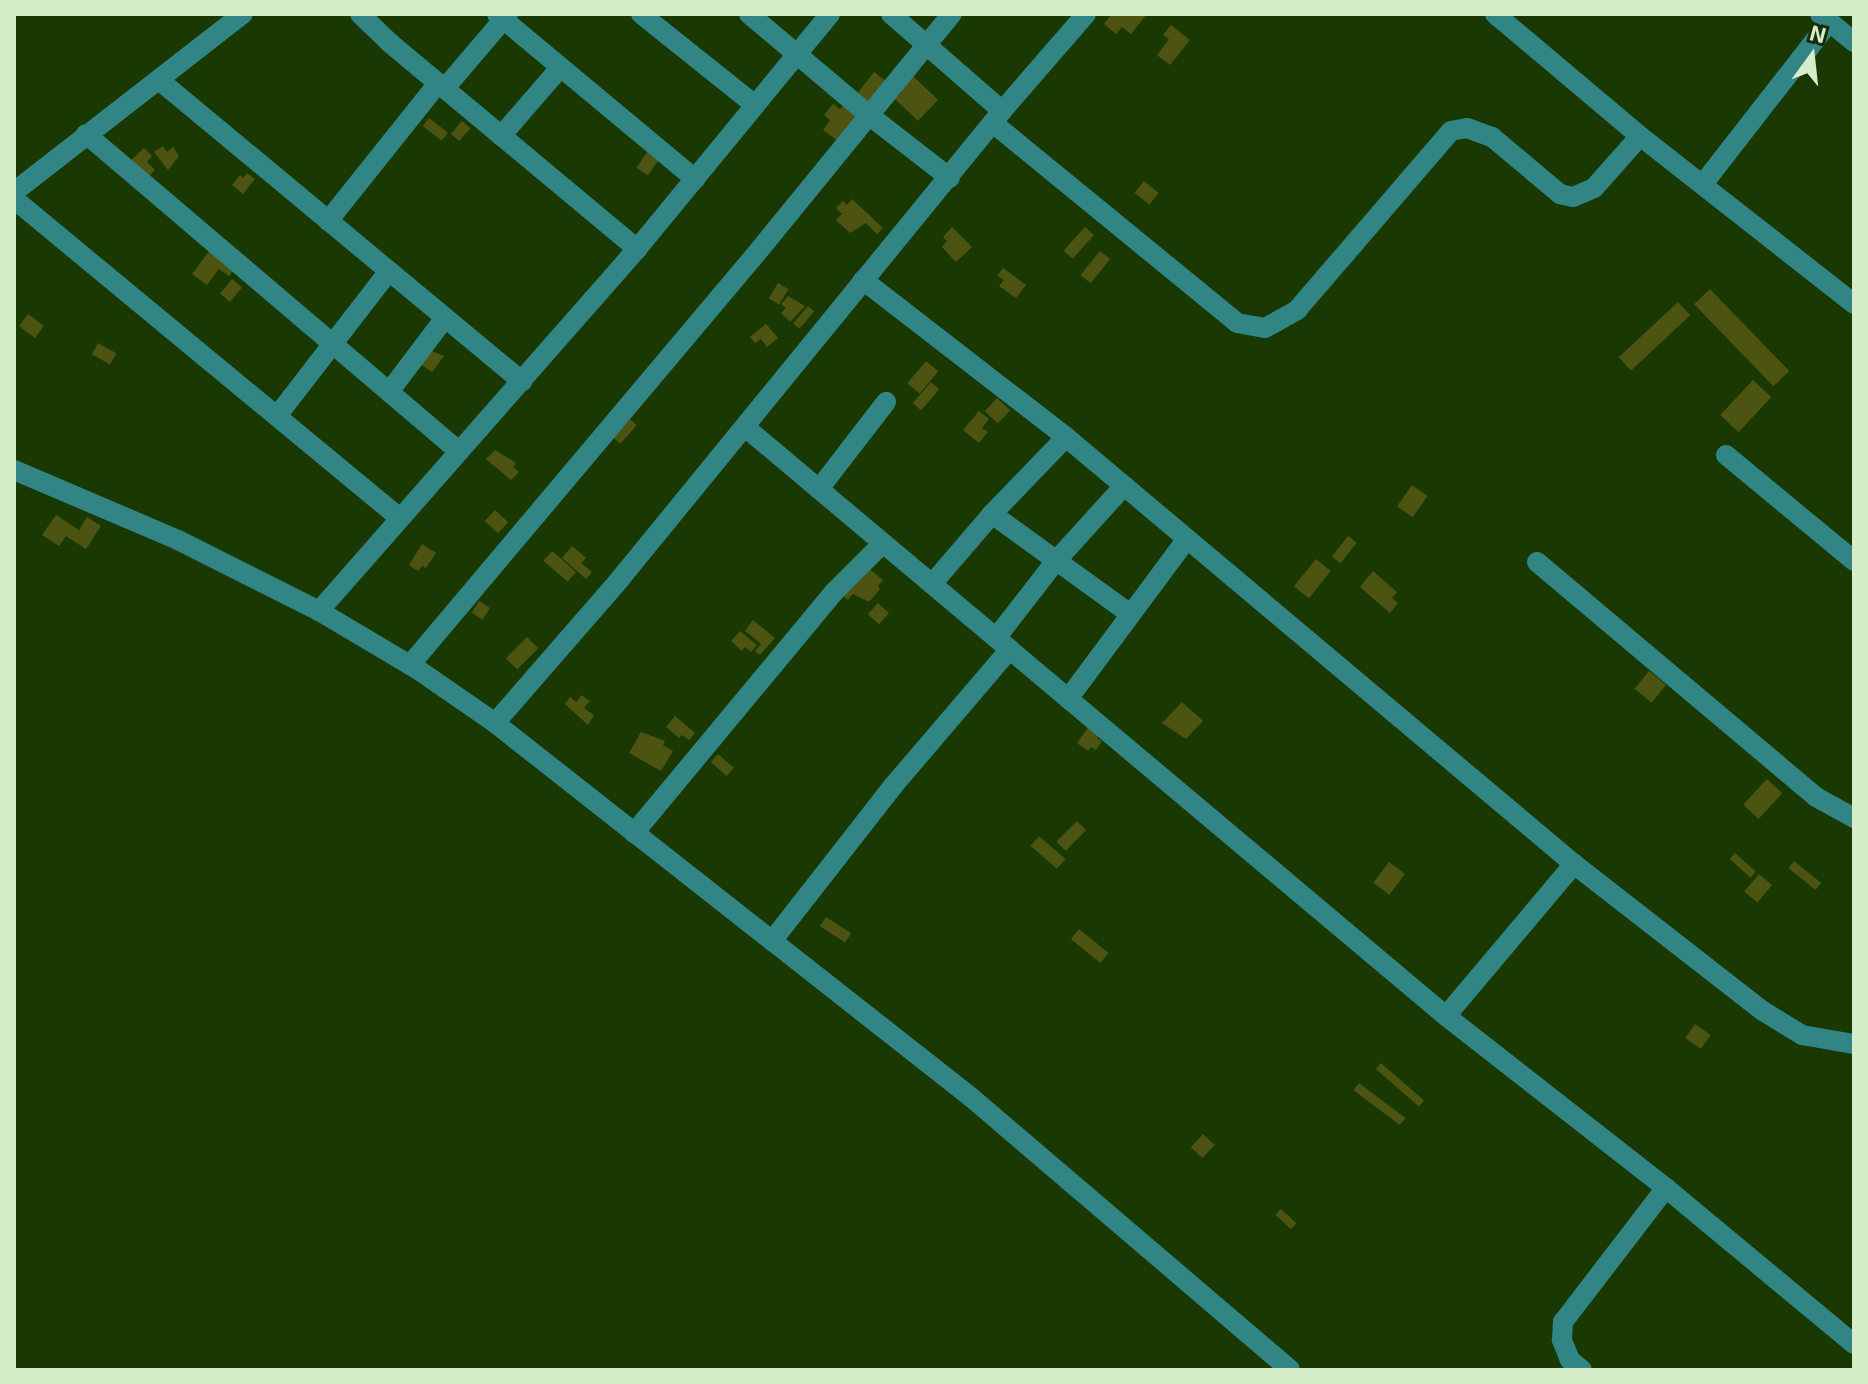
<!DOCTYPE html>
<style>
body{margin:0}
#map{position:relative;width:1868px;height:1384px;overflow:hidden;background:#1a3902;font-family:"Exo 2",sans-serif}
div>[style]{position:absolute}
.building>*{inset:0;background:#4d5411;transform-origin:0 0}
.minor>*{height:20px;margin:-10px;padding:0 10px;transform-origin:10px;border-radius:10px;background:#318585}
span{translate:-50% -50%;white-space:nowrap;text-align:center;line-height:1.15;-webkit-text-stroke:6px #172d08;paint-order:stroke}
.frame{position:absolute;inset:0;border:16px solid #d5edc8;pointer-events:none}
.north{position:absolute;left:1772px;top:16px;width:80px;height:80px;-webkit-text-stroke:6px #172d08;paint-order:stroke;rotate:15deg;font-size:22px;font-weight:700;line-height:32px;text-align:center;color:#d5edc8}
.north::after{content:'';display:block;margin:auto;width:28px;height:36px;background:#d5edc8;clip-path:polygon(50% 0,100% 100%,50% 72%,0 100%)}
</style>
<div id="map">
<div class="building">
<i style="clip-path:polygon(1112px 14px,1147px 14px,1131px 34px,1122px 27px,1116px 34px,1104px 24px)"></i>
<i style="clip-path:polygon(1171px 25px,1190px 40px,1170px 65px,1157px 55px,1169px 39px,1163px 35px)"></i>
<i style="left:874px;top:72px;width:16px;height:30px;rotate:38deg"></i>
<i style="clip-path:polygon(910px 73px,938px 100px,918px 121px,895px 99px,902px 92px,897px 87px)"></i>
<i style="clip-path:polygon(847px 101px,860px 111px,838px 141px,823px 130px,830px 120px,824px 115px,833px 104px,840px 109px)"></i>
<i style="left:429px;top:118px;width:24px;height:10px;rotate:38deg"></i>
<i style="left:462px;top:121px;width:11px;height:17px;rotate:41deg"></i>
<i style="clip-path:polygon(163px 146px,167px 152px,173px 147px,179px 156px,168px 170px,154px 152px)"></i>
<i style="clip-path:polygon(144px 148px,152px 156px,147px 162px,155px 170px,145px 180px,128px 163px)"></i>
<i style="left:647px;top:152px;width:14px;height:19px;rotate:34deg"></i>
<i style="clip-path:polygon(247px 173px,255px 179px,243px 194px,232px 185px,240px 175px,243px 178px)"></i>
<i style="left:1144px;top:181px;width:19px;height:15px;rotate:39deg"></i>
<i style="clip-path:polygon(852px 199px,883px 228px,877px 234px,866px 223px,850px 233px,836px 220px,842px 214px,836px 208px,843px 201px,847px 205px)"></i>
<i style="clip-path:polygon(952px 227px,972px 247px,956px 262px,942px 247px,947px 241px,943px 237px)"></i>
<i style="left:1085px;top:227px;width:12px;height:32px;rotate:42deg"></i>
<i style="clip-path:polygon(210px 250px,235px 268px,229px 276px,219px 269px,207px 285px,192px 274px)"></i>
<i style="left:1100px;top:251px;width:13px;height:31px;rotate:39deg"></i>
<i style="clip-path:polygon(1003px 268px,1026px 285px,1016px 298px,999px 286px,1004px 280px,997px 276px)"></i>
<i style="left:232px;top:279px;width:13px;height:19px;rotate:39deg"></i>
<i style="left:778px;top:283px;width:12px;height:18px;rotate:31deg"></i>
<i style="left:1710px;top:289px;width:114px;height:22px;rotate:46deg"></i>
<i style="clip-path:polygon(788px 296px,805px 306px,790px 322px,781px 313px,786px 308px,781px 304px)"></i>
<i style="left:1678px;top:302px;width:18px;height:81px;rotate:47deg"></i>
<i style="left:808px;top:306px;width:8px;height:23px;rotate:40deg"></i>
<i style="left:28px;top:314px;width:20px;height:15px;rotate:37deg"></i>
<i style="clip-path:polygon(766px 324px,778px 338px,767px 347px,761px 339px,755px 343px,750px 337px)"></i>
<i style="left:98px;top:343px;width:21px;height:13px;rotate:29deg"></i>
<i style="clip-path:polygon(427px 349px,444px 356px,432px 372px,417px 362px)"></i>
<i style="left:926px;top:361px;width:16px;height:29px;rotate:40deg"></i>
<i style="left:1753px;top:380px;width:25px;height:48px;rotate:43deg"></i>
<i style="left:931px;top:382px;width:11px;height:28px;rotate:41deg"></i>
<i style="left:997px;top:398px;width:18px;height:18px;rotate:43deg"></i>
<i style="clip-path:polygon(979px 411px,989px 419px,982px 428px,988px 432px,979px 443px,963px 430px)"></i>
<i style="left:630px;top:419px;width:9px;height:25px;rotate:41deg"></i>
<i style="clip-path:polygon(495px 450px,516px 463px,513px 467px,519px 472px,511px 480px,486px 459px)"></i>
<i style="left:1412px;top:485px;width:19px;height:26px;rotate:35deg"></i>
<i style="left:495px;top:510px;width:18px;height:15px;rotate:43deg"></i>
<i style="clip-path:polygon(56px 515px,79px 530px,87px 517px,101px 526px,86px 549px,66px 536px,59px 546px,42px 535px)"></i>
<i style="left:1348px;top:536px;width:11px;height:26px;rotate:38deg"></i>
<i style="clip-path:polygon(422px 544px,436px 553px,426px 568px,422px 566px,418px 571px,409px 565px)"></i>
<i style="clip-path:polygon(572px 546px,586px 558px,581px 563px,592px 572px,586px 579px,562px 558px)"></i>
<i style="left:552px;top:551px;width:32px;height:13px;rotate:41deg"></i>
<i style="left:1316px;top:559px;width:19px;height:35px;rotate:39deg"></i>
<i style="clip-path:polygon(867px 567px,883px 580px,878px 586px,880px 589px,869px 602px,853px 594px,848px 600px,843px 596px)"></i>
<i style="clip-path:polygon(1373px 571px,1397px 592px,1392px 598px,1398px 603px,1390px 613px,1360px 587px)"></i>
<i style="left:479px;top:601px;width:13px;height:14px;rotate:32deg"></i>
<i style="left:878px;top:603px;width:15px;height:15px;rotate:42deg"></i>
<i style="clip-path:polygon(753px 620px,775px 638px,760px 655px,755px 651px,761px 644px,745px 631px)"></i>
<i style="clip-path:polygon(740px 631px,757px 645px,751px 652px,745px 647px,742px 651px,731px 641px)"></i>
<i style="left:527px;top:637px;width:16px;height:30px;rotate:45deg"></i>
<i style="left:1649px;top:671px;width:22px;height:23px;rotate:39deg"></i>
<i style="clip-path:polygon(581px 695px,590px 701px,584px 708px,594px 715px,588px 725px,565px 704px,570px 697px,577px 702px)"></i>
<i style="clip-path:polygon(1182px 702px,1203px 721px,1186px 739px,1162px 723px)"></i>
<i style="clip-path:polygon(675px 716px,695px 733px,689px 740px,682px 735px,679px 738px,666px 727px)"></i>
<i style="clip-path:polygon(1090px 725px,1101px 733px,1097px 738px,1102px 741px,1096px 750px,1091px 747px,1088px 751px,1077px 743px)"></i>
<i style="clip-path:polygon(641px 732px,665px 741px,663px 745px,673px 751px,661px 771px,629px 753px)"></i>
<i style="left:718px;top:754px;width:21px;height:11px;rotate:41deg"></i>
<i style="left:1767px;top:779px;width:21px;height:35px;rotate:43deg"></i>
<i style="left:1077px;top:821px;width:13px;height:29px;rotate:45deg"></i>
<i style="left:1039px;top:836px;width:35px;height:13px;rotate:41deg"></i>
<i style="left:1735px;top:853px;width:28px;height:8px;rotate:42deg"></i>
<i style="left:1794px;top:861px;width:35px;height:9px;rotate:39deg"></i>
<i style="left:1389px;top:862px;width:20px;height:26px;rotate:37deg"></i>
<i style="left:1759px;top:874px;width:17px;height:23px;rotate:40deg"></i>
<i style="left:826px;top:917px;width:30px;height:11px;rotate:33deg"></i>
<i style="left:1079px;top:929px;width:38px;height:13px;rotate:39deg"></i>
<i style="left:1695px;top:1024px;width:19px;height:17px;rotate:35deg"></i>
<i style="left:1381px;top:1063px;width:57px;height:8px;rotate:41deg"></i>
<i style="left:1359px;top:1083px;width:58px;height:9px;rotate:37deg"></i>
<i style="left:1203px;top:1134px;width:16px;height:18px;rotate:43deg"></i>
<i style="left:1281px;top:1209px;width:21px;height:8px;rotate:43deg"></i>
</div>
<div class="minor">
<i style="left:360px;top:14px;width:42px;rotate:44deg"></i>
<i style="left:390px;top:43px;width:322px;rotate:39.8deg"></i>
<i style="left:497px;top:14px;width:258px;rotate:39.8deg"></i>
<i style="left:641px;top:14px;width:146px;rotate:38.6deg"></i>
<i style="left:749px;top:14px;width:158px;rotate:40.1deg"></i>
<i style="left:870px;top:116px;width:101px;rotate:37.8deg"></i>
<i style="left:891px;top:14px;width:147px;rotate:41.1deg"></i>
<i style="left:1495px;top:14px;width:189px;rotate:40.1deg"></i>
<i style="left:1640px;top:136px;width:272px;rotate:38.1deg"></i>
<i style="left:1820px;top:14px;width:44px;rotate:39.5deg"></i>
<i style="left:159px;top:80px;width:472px;rotate:39.7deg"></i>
<i style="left:445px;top:88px;width:97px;rotate:-49.6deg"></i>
<i style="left:993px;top:123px;width:315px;rotate:39.3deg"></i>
<i style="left:1237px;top:323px;width:28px;rotate:10deg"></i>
<i style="left:1265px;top:328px;width:37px;rotate:-29deg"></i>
<i style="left:1297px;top:310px;width:236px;rotate:-49.3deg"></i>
<i style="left:1451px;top:131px;width:16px;rotate:-11deg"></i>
<i style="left:1467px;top:128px;width:27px;rotate:20deg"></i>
<i style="left:1492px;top:137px;width:89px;rotate:40deg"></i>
<i style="left:1560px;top:194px;width:13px;rotate:13deg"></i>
<i style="left:1573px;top:197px;width:23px;rotate:-23deg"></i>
<i style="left:1594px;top:188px;width:69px;rotate:-48.5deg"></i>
<i style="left:86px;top:134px;width:487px;rotate:40.4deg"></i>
<i style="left:501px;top:136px;width:90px;rotate:-49.1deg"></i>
<i style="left:1703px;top:184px;width:205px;rotate:-52.1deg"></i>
<i style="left:14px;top:192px;width:290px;rotate:-37.9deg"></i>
<i style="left:14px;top:199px;width:499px;rotate:39.6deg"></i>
<i style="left:328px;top:221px;width:176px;rotate:-51.4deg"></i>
<i style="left:863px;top:280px;width:257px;rotate:37.7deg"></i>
<i style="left:1066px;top:437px;width:664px;rotate:40.05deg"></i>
<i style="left:1574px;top:864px;width:239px;rotate:37.9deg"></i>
<i style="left:1763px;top:1011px;width:46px;rotate:31.6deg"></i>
<i style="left:1802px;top:1035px;width:53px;rotate:9.8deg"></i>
<i style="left:389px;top:392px;width:93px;rotate:-52.9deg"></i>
<i style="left:277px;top:416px;width:183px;rotate:-52.3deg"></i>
<i style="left:745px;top:427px;width:916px;rotate:40.04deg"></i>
<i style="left:1446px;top:1016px;width:279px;rotate:38deg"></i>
<i style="left:1666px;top:1188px;width:244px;rotate:39.7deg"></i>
<i style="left:1726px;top:455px;width:166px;rotate:39.6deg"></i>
<i style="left:14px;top:470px;width:178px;rotate:23.1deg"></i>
<i style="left:178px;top:540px;width:158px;rotate:26.7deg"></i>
<i style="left:319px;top:611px;width:117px;rotate:30.7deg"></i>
<i style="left:420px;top:671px;width:91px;rotate:34.7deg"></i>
<i style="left:495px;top:723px;width:607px;rotate:38.17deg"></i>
<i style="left:972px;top:1098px;width:418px;rotate:40.5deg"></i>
<i style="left:819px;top:489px;width:110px;rotate:-52.4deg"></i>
<i style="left:992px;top:514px;width:170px;rotate:35.9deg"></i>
<i style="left:1537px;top:562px;width:365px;rotate:40.1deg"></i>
<i style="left:1816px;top:797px;width:43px;rotate:28.9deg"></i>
<i style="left:932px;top:584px;width:92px;rotate:-49.4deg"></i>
<i style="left:992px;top:514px;width:107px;rotate:-46.1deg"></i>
<i style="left:319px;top:611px;width:482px;rotate:-48.7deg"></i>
<i style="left:637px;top:249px;width:304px;rotate:-50.6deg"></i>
<i style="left:996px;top:638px;width:96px;rotate:-52.2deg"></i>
<i style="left:1055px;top:562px;width:103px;rotate:-47.8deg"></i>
<i style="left:410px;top:665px;width:537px;rotate:-49.91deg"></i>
<i style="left:756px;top:254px;width:310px;rotate:-50.8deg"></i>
<i style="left:1068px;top:699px;width:199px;rotate:-53.4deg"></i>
<i style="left:495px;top:723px;width:191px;rotate:-49deg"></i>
<i style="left:620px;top:579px;width:604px;rotate:-50.78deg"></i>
<i style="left:1002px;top:111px;width:128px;rotate:-49.1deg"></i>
<i style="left:634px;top:833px;width:313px;rotate:-50.3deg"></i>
<i style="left:834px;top:592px;width:69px;rotate:-45deg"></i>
<i style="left:772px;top:941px;width:197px;rotate:-52deg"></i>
<i style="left:893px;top:786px;width:180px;rotate:-49.5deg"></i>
<i style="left:1446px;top:1016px;width:199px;rotate:-49.9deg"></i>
<i style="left:1582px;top:1370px;width:16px;rotate:-140deg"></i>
<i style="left:1570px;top:1360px;width:22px;rotate:-112deg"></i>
<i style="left:1562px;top:1340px;width:18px;rotate:-87deg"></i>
<i style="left:1563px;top:1322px;width:169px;rotate:-52.5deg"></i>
</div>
<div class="frame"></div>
<div class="north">N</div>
</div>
